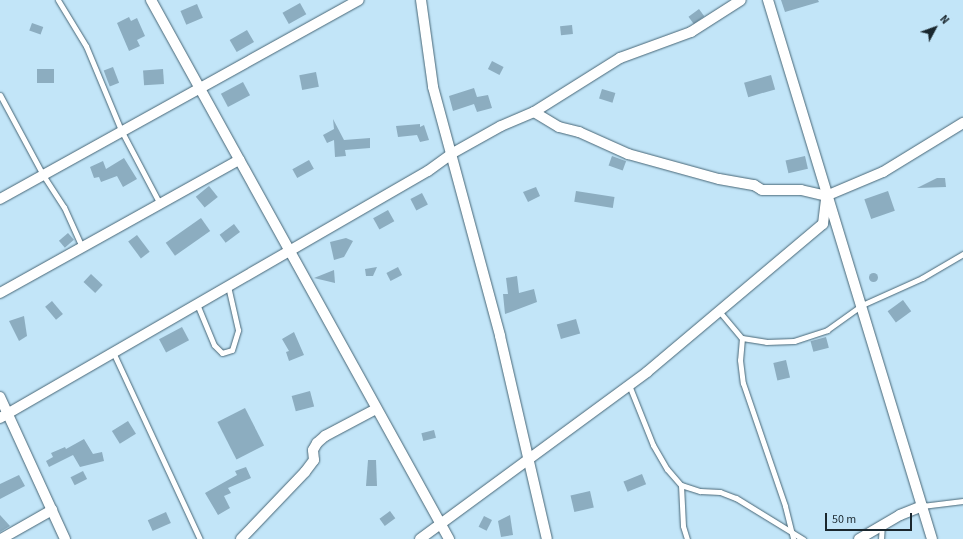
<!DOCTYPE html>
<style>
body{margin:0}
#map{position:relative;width:963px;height:539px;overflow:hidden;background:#c2e5f8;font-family:"Source Sans 3",sans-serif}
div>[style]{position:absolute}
.building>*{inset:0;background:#8cadc0;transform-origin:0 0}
.round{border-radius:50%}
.roads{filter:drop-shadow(0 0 1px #476676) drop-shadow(0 0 1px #476676)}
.lane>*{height:5px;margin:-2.5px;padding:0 2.5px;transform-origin:2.5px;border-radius:2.5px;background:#fff}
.street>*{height:10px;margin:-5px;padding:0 5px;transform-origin:5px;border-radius:5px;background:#fff}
span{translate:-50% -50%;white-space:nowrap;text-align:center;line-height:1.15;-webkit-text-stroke:3px #c2e5f8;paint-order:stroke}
.north{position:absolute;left:915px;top:8px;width:40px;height:40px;-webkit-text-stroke:3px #c2e5f8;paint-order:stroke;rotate:49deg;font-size:11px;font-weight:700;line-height:16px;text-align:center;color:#1a272e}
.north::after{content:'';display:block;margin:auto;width:14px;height:18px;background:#1a272e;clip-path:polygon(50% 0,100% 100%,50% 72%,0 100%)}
.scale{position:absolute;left:825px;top:513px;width:87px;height:18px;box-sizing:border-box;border:2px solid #1a272e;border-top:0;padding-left:5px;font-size:12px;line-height:14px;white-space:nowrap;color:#1a272e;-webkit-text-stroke:3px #c2e5f8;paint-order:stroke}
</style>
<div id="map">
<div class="building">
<i style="clip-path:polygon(781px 0,818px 0,819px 2px,785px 12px)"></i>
<i style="left:300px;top:3px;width:13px;height:20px;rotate:61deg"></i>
<i style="left:197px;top:4px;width:15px;height:18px;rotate:67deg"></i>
<i style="left:699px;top:9px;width:9px;height:13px;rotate:54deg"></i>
<i style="clip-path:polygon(129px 17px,131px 21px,137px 18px,145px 36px,137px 40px,140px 46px,129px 51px,117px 23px)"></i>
<i style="left:32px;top:23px;width:12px;height:8px;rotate:20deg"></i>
<i style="left:572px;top:25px;width:9px;height:12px;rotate:84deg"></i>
<i style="left:247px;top:30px;width:14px;height:20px;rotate:60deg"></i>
<i style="left:492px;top:61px;width:13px;height:9px;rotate:27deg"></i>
<i style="left:113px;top:67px;width:17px;height:10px;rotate:69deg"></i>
<i style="left:37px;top:69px;width:17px;height:14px"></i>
<i style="left:163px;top:69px;width:15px;height:20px;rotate:86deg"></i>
<i style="left:316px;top:72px;width:15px;height:17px;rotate:79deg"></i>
<i style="left:771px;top:75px;width:15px;height:28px;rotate:74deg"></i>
<i style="left:243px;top:82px;width:15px;height:25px;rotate:62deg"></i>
<i style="clip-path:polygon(474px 88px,477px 97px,488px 95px,492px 108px,477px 112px,474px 104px,453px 111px,449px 96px)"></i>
<i style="left:602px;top:89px;width:14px;height:10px;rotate:17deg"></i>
<i style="clip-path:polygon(333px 119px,344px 140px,370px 138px,370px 148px,345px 150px,346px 156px,335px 157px,334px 140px,327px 143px,323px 135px,334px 129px)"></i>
<i style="clip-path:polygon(420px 124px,420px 127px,424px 125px,429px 140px,420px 142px,417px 135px,398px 137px,396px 126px)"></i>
<i style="left:612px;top:156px;width:15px;height:10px;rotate:20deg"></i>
<i style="left:805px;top:156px;width:13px;height:20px;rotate:77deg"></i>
<i style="clip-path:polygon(124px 158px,137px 179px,123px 187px,117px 176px,101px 182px,99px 177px,94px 178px,90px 167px,103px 161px,106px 169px)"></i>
<i style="left:309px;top:160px;width:10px;height:19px;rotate:61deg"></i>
<i style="clip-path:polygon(937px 178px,945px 178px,946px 187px,917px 188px)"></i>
<i style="left:209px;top:186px;width:14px;height:17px;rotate:51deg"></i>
<i style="clip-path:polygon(536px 187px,540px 196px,528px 202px,523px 192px)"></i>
<i style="left:576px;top:191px;width:39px;height:11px;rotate:9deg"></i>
<i style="left:888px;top:191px;width:21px;height:25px;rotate:71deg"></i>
<i style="left:422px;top:193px;width:13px;height:13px;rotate:63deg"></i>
<i style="left:388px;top:210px;width:13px;height:17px;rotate:61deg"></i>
<i style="left:201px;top:218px;width:16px;height:43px;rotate:55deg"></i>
<i style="left:234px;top:224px;width:10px;height:18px;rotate:53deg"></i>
<i style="left:68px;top:233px;width:9px;height:12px;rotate:49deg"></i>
<i style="left:137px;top:235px;width:21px;height:11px;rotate:53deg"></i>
<i style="clip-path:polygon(346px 238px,353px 241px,344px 257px,334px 260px,330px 242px)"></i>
<i style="clip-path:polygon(377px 267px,373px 276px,366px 276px,365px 269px)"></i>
<i style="left:398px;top:267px;width:9px;height:13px;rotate:63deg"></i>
<i style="clip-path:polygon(334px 270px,335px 283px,314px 278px)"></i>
<i class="round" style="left:868.5px;top:272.5px;width:9px;height:9px"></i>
<i style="left:91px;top:274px;width:16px;height:11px;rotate:43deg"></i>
<i style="clip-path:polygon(517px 276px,519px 293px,534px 289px,537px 302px,505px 314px,503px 294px,508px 294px,506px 278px)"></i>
<i style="left:903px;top:300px;width:14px;height:19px;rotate:54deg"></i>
<i style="left:52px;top:301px;width:17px;height:9px;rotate:50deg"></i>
<i style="clip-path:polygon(24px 316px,27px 336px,19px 341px,9px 321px)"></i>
<i style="left:576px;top:319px;width:15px;height:20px;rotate:74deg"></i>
<i style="left:182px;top:327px;width:15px;height:26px;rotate:62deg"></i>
<i style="clip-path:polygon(294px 332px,304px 355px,289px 361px,286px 352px,289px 351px,282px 339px)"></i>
<i style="left:826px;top:337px;width:11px;height:16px;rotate:75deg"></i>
<i style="left:786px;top:360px;width:18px;height:13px;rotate:77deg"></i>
<i style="left:310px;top:391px;width:16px;height:19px;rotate:75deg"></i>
<i style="left:245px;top:408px;width:42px;height:31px;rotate:63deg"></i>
<i style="left:128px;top:421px;width:15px;height:19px;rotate:58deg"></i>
<i style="left:434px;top:430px;width:8px;height:13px;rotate:76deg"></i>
<i style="clip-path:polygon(84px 439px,93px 454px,102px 452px,104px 461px,80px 467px,73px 455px,49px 467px,46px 461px,53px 457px,51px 453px,65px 447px,66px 449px)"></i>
<i style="clip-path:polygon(368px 460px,376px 460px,377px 486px,366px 486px)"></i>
<i style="clip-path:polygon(246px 467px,251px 478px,228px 488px,231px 493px,224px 496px,230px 508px,218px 515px,205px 493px,237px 475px,235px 471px)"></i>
<i style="left:83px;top:471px;width:9px;height:14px;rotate:63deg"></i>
<i style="left:642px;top:474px;width:11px;height:20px;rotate:68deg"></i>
<i style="clip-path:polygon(19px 475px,25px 486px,0 499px,0 484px)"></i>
<i style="left:590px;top:491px;width:17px;height:20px;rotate:77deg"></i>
<i style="left:390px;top:511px;width:9px;height:13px;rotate:54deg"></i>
<i style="left:166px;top:512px;width:12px;height:20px;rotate:66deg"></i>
<i style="clip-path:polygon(0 515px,10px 526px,0 532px)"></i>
<i style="clip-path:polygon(510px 515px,513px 535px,501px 537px,498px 521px)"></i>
<i style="left:484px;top:516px;width:9px;height:12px;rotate:27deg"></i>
</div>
<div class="roads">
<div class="lane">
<i style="left:58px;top:0;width:54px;rotate:58.7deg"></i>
<i style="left:86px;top:46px;width:91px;rotate:67.4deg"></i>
<i style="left:121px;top:130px;width:84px;rotate:62.2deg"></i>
<i style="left:0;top:95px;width:91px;rotate:61.7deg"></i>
<i style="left:43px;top:175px;width:38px;rotate:57deg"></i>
<i style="left:64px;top:207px;width:44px;rotate:65.8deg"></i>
<i style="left:197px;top:304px;width:44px;rotate:67.5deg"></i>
<i style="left:214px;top:345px;width:11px;rotate:45deg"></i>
<i style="left:222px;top:353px;width:10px;rotate:-17deg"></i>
<i style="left:232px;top:350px;width:21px;rotate:-73deg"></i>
<i style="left:238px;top:330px;width:45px;rotate:-102.8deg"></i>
<i style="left:719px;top:311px;width:35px;rotate:50deg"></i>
<i style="left:742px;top:338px;width:24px;rotate:9deg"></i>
<i style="left:766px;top:342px;width:28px;rotate:-2deg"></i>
<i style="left:794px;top:341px;width:35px;rotate:-18deg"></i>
<i style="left:827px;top:330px;width:43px;rotate:-35.5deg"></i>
<i style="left:862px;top:305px;width:66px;rotate:-24.2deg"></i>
<i style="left:922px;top:278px;width:48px;rotate:-30.3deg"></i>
<i style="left:742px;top:338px;width:22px;rotate:95deg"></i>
<i style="left:740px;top:360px;width:23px;rotate:83deg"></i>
<i style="left:743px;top:383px;width:130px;rotate:71.1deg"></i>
<i style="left:785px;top:506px;width:34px;rotate:76deg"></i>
<i style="left:113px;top:352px;width:206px;rotate:65.1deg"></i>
<i style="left:629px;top:385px;width:65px;rotate:68.2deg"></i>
<i style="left:653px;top:445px;width:28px;rotate:60deg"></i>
<i style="left:667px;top:469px;width:21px;rotate:49deg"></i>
<i style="left:681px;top:485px;width:20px;rotate:18deg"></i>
<i style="left:700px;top:491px;width:20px;rotate:3deg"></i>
<i style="left:720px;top:492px;width:17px;rotate:21deg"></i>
<i style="left:736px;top:498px;width:79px;rotate:31.5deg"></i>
<i style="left:681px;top:485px;width:41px;rotate:87.2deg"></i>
<i style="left:683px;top:526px;width:14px;rotate:73deg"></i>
<i style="left:922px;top:506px;width:41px;rotate:-7deg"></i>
<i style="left:881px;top:539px;width:13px;rotate:-86deg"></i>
</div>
<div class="street">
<i style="left:151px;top:0;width:616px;rotate:61.06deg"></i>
<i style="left:421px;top:0;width:88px;rotate:82.1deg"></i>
<i style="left:433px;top:87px;width:258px;rotate:74.9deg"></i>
<i style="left:500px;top:336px;width:208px;rotate:77deg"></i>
<i style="left:768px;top:0;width:563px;rotate:73.08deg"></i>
<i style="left:534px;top:112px;width:29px;rotate:31deg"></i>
<i style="left:559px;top:127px;width:21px;rotate:14deg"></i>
<i style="left:579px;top:132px;width:54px;rotate:24.2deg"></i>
<i style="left:628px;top:154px;width:94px;rotate:15.4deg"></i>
<i style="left:719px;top:179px;width:36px;rotate:10deg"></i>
<i style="left:754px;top:185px;width:9px;rotate:32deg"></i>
<i style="left:762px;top:190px;width:39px"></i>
<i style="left:801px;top:190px;width:26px;rotate:13deg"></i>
<i style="left:826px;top:196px;width:62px;rotate:-22.8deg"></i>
<i style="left:883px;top:172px;width:94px;rotate:-31.5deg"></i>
<i style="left:0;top:199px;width:410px;rotate:-29deg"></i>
<i style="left:0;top:293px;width:274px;rotate:-29.1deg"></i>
<i style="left:0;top:397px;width:156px;rotate:65.4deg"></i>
<i style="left:0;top:418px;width:494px;rotate:-30deg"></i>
<i style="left:428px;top:171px;width:29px;rotate:-36deg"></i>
<i style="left:451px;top:154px;width:57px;rotate:-29.2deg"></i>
<i style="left:501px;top:126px;width:36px;rotate:-23deg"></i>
<i style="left:534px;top:112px;width:102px;rotate:-32.1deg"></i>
<i style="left:620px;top:58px;width:76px;rotate:-20.1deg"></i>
<i style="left:691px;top:32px;width:59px;rotate:-32.6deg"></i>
<i style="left:1px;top:539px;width:59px;rotate:-29.6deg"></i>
<i style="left:241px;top:539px;width:93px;rotate:-46.3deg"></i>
<i style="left:305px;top:472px;width:15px;rotate:-53deg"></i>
<i style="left:314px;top:460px;width:10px;rotate:-96deg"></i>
<i style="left:313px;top:450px;width:8px;rotate:-60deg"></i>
<i style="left:317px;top:443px;width:11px;rotate:-41deg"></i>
<i style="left:325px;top:436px;width:58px;rotate:-27.9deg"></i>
<i style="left:420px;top:539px;width:282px;rotate:-36.3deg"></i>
<i style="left:647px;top:372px;width:230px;rotate:-40.1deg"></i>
<i style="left:823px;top:224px;width:24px;rotate:-83deg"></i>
<i style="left:859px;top:539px;width:48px;rotate:-30.3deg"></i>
<i style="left:900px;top:515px;width:24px;rotate:-22deg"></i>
</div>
</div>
<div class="north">N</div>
<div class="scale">50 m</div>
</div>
